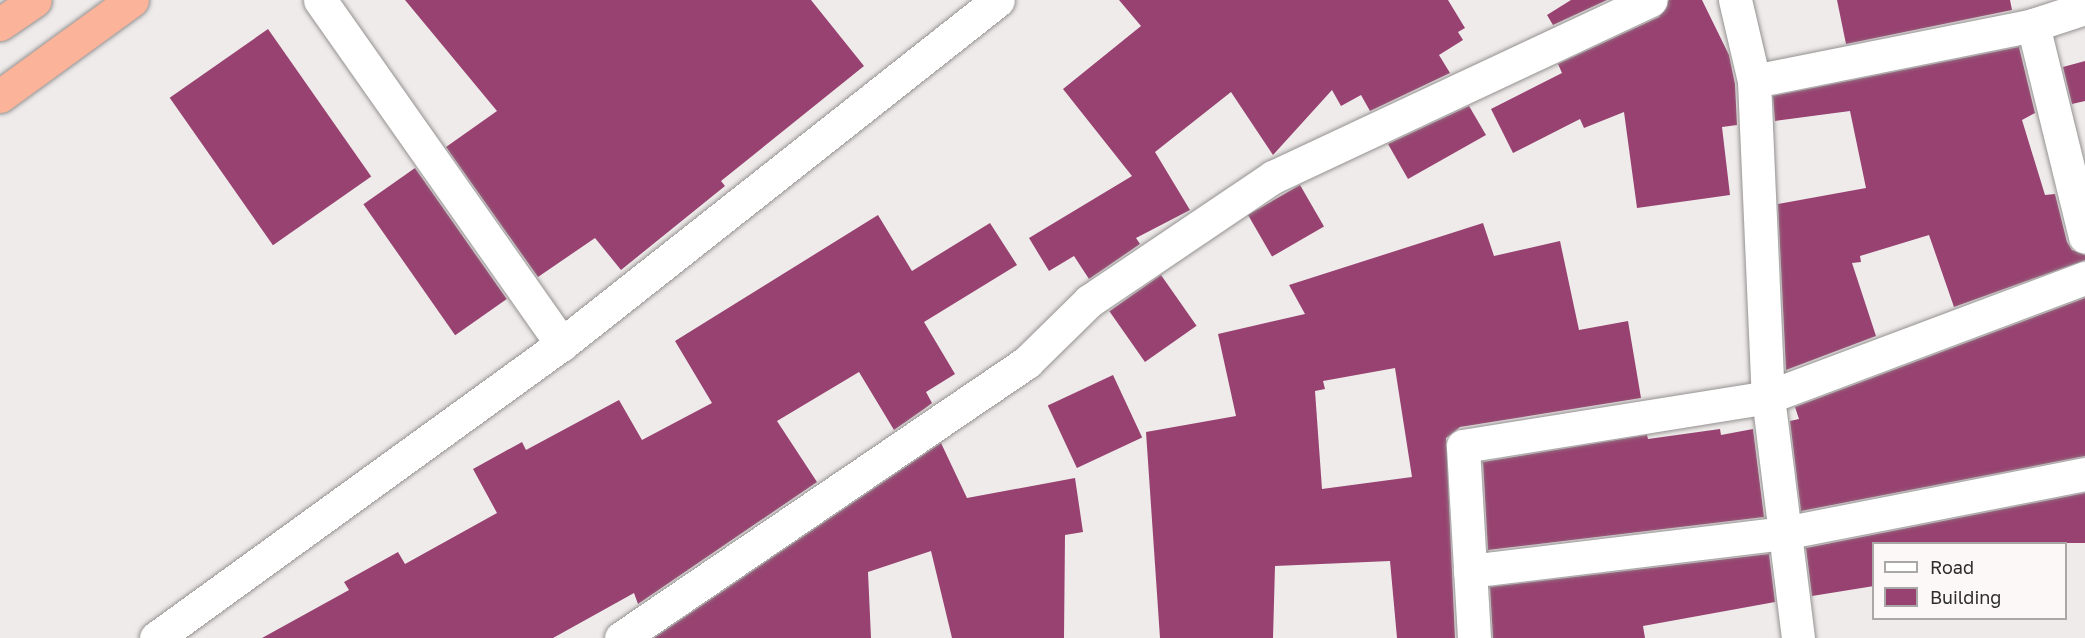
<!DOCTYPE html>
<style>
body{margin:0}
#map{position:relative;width:2085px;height:638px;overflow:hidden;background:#efebeb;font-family:"Golos Text",sans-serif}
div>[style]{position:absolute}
.building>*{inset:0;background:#974270;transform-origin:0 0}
.roads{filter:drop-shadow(0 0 2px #959191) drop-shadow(0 0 2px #959191)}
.street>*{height:33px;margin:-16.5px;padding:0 16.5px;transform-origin:16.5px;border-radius:16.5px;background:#fff}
.secondary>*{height:33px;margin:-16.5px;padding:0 16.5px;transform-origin:16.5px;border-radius:16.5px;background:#fff}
.highway>*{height:33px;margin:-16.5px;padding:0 16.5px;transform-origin:16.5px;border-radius:16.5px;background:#fbb39a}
span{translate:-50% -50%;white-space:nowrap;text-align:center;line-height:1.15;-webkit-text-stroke:6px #fcf8f8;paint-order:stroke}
.legend{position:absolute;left:1872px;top:542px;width:195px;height:78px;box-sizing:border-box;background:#fcf8f8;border:2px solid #aaa7a7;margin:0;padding:8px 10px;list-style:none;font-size:18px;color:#2e2d2d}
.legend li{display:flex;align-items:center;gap:12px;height:30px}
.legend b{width:30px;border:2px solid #aaa7a7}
</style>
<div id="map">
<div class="building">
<i style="clip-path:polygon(405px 0,811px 0,864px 66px,721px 181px,725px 186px,621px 270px,595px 238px,538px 277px,446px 147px,497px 111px)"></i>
<i style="clip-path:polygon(1119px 0,1448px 0,1465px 28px,1458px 32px,1463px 40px,1439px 55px,1450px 73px,1370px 111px,1361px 95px,1341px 106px,1332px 90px,1273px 155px,1231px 92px,1155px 152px,1190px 210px,1136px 238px,1140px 244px,1089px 279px,1074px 256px,1049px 271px,1029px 238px,1132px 176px,1063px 89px,1141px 26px)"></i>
<i style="clip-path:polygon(1571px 0,1607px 0,1553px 25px,1547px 15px)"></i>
<i style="clip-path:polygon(1669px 0,1702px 0,1729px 55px,1735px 84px,1737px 125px,1722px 127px,1730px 195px,1637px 208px,1624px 112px,1584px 128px,1580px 119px,1513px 153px,1491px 109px,1562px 73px,1558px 64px,1659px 17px)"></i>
<i style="clip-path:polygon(1837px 0,2010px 0,2012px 10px,1846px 44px)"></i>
<i style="left:268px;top:29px;width:180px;height:120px;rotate:55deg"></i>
<i style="clip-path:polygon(2019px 47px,2035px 113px,2022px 120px,2045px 195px,2055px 194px,2067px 242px,2072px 250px,2085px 255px,2085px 260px,1954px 307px,1929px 235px,1860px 256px,1861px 262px,1852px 263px,1876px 336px,1786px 370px,1778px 204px,1866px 188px,1850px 111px,1775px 121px,1773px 96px)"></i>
<i style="clip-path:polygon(2085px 61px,2085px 101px,2072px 104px,2063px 67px)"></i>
<i style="clip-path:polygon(1469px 106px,1486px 135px,1408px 179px,1388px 144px)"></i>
<i style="left:415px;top:168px;width:160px;height:63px;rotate:55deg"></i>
<i style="left:1300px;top:185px;width:48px;height:60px;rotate:60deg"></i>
<i style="clip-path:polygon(878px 215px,912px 271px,990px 223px,1017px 265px,924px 322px,955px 374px,926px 392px,932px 403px,924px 409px,894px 430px,859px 372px,777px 421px,817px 482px,638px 604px,634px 593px,553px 638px,262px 638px,349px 590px,344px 582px,398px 552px,405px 564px,497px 513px,473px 469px,522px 442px,526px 450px,619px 400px,642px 440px,712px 403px,675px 341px)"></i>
<i style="clip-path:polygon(evenodd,1483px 223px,1494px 256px,1560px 241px,1579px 330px,1628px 321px,1641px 398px,1460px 427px,1446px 438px,1455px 638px,1397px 638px,1390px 561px,1275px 566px,1273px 638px,1160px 638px,1146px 432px,1236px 416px,1218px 334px,1305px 314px,1289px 285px,1483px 223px,1395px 368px,1412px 477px,1322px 489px,1315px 391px,1325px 389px,1323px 381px,1395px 368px)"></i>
<i style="left:1161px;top:275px;width:62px;height:63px;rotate:55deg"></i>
<i style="clip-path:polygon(2085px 298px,2085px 456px,1801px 511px,1790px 421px,1799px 419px,1795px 407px)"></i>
<i style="left:1113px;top:375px;width:69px;height:72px;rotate:65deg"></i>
<i style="clip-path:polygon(1720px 429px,1721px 435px,1753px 429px,1764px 517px,1488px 550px,1483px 462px,1647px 435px,1648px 439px)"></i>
<i style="clip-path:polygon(941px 443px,967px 498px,1075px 478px,1083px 532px,1065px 535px,1064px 638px,952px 638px,931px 551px,868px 572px,871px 638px,654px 638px)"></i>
<i style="clip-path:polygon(2085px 493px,2085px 543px,1874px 543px,1874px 586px,1812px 596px,1806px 548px)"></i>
<i style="clip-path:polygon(1769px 554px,1775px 602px,1643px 626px,1645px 638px,1493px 638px,1490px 587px)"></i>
</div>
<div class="roads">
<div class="street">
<i style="left:320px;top:0;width:421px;rotate:54.9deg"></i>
<i style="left:1735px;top:0;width:83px;rotate:76.8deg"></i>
<i style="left:1754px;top:81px;width:316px;rotate:87.5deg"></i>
<i style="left:1768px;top:397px;width:243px;rotate:82.9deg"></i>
<i style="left:2033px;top:25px;width:218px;rotate:76.2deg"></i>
<i style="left:1754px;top:81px;width:285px;rotate:-11.3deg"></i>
<i style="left:2033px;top:25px;width:55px;rotate:-18.1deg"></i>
<i style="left:1470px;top:571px;width:316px;rotate:-6.9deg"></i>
<i style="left:1784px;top:533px;width:307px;rotate:-11.1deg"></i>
<i style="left:621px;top:638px;width:491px;rotate:-34.2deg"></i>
<i style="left:1027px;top:362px;width:87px;rotate:-44.5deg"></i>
<i style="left:1089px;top:301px;width:222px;rotate:-34deg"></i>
<i style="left:1273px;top:177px;width:417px;rotate:-25.1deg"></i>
<i style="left:1474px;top:638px;width:192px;rotate:-93.3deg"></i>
<i style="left:1463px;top:446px;width:309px;rotate:-9.1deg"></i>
<i style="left:1768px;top:397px;width:339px;rotate:-20.6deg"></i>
</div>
<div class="secondary">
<i style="left:156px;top:638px;width:501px;rotate:-35.91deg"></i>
<i style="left:562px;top:344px;width:555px;rotate:-38.27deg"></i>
</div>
<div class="highway">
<i style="left:0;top:24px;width:42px;rotate:-34.4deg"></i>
<i style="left:0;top:96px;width:163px;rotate:-36deg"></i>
</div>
</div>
<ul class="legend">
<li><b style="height:8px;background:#fff"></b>Road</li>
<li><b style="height:16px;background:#974270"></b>Building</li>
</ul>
</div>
